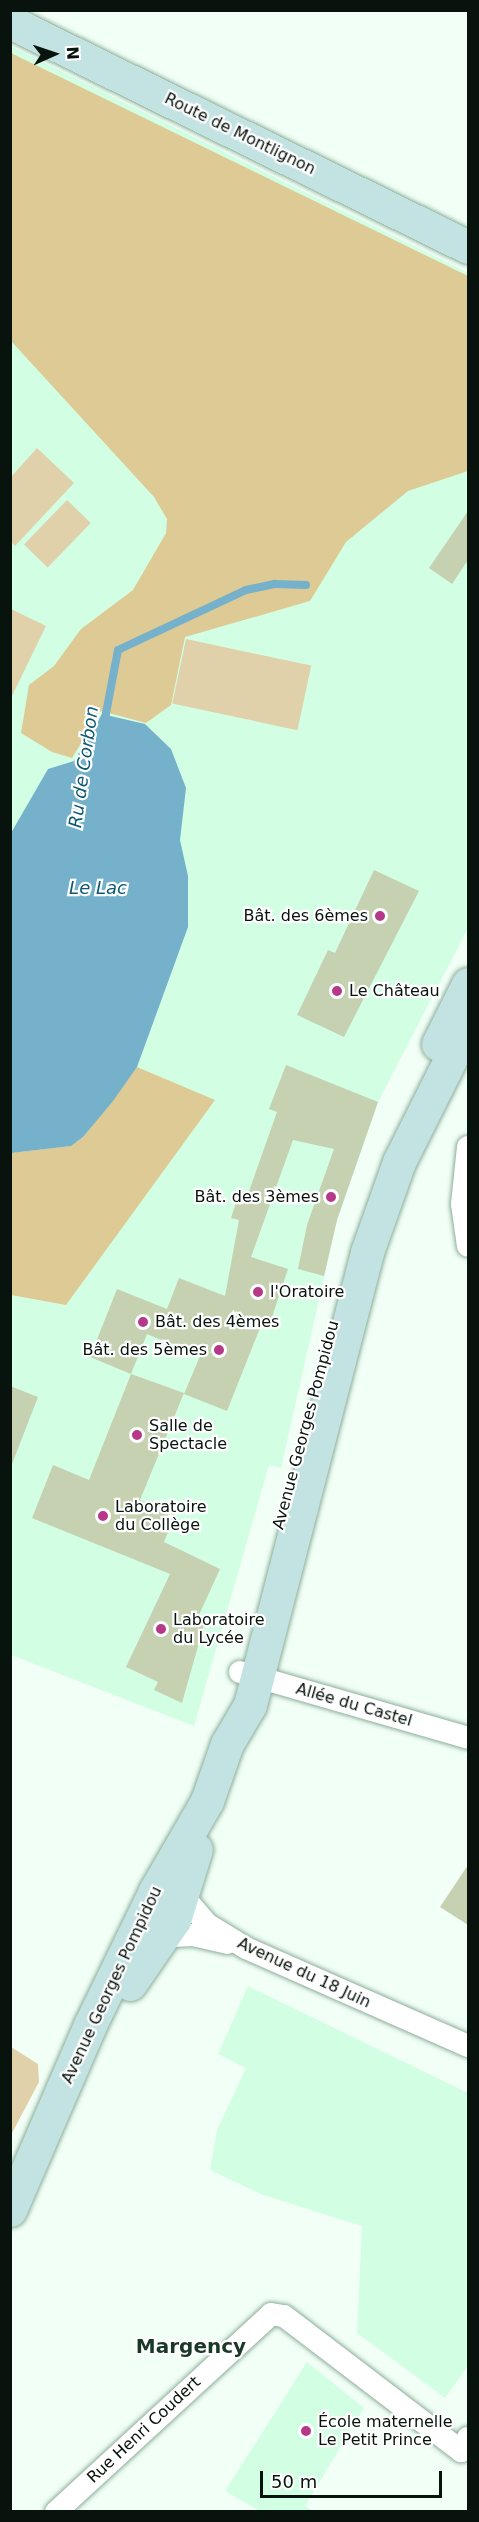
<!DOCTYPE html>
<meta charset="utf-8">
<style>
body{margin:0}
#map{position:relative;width:479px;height:2522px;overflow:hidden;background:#f1fff6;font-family:"DejaVu Sans",sans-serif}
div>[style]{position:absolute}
.built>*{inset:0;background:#d2fee4}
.green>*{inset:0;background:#e0d1ab;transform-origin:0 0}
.forest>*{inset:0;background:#deca95}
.water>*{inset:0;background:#76b1cc}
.stream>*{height:8px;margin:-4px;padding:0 4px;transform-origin:4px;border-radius:4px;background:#76b1cc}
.building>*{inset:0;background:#c5d1b0}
.roads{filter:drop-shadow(0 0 2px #8dae9a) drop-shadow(0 0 2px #8dae9a)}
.minor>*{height:22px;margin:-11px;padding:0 11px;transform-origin:11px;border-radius:11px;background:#fff}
.secondary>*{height:33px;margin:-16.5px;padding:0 16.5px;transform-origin:16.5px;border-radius:16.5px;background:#c3e2e2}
.dots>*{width:16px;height:16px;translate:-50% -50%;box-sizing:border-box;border:3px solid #fff;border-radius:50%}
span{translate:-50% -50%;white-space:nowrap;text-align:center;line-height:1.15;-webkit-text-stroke:4.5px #fff;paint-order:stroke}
.street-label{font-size:16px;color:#07130c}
.poi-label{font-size:16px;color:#07130c}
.right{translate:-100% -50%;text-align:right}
.left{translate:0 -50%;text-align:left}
.water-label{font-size:18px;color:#0b5975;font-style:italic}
.quarter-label{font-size:20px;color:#193828;font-weight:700}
.frame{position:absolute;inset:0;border:12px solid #07130c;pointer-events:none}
.north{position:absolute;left:24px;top:24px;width:60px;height:60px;-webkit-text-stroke:4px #fff;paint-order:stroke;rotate:87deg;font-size:16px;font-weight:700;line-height:24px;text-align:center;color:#07130c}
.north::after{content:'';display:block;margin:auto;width:21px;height:27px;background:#07130c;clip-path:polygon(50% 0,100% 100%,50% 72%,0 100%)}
.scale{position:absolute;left:260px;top:2471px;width:182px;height:27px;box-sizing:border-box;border:3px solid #07130c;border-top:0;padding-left:8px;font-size:18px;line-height:21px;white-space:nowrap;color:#07130c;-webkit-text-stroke:4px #fff;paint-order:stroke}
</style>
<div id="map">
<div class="built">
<i style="clip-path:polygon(10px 46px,468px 273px,468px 928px,378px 1102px,337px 1220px,281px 1468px,269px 1465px,194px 1726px,11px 1655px)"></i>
<i style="clip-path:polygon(248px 1986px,468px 2093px,468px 2366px,445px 2398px,357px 2333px,362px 2226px,263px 2195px,210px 2170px,217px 2130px,246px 2068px,218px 2054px)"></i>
<i style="clip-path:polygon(307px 2362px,364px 2408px,305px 2506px,313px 2511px,260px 2511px,225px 2491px)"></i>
</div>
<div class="green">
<i style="clip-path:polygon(37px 448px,74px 483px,15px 546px,11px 542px,11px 477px)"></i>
<i style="left:67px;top:500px;width:33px;height:62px;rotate:44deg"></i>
<i style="clip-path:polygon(11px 609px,46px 626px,11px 698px)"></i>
<i style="left:186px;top:639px;width:128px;height:66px;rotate:12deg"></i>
<i style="clip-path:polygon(11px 2047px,38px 2064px,39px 2082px,11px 2135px)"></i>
</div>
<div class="forest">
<i style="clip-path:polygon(11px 53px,468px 276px,468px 471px,408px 491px,346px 542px,310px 601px,185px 637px,171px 705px,146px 723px,101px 711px,72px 758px,52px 752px,21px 733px,29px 685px,54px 666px,81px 629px,133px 590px,166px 533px,167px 519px,154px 497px,11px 341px)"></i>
<i style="clip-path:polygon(137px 1067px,215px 1100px,66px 1305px,11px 1295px,10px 1153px,70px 1146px,83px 1137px)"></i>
</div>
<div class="water">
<i style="clip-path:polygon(102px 714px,145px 724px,171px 749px,186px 788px,180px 840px,188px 876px,188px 927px,137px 1067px,113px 1101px,83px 1137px,71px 1146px,11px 1153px,11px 833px,48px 769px,74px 761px)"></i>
</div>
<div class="stream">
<i style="left:104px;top:724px;width:75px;rotate:-79.3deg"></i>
<i style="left:118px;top:650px;width:141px;rotate:-25.1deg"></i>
<i style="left:246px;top:590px;width:30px;rotate:-12deg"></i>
<i style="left:275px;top:584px;width:31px;rotate:2deg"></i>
</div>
<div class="building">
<i style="clip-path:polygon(468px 511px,468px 560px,452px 584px,429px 568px)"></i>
<i style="clip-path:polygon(374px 870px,419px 891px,344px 1037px,297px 1015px,328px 950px,335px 953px)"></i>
<i style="clip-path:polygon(286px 1065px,378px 1102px,337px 1220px,324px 1276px,298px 1269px,307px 1225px,334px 1149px,293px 1140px,251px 1257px,288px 1269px,269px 1326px,262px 1323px,227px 1411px,184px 1394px,200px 1356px,147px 1334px,131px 1374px,90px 1357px,117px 1289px,167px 1309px,179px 1278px,225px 1296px,239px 1220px,231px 1218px,240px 1190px,248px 1194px,277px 1112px,269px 1109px)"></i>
<i style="clip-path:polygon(131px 1374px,184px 1393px,140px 1500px,175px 1514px,164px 1542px,220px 1569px,199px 1615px,206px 1618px,182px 1703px,154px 1690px,158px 1682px,126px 1667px,170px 1574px,32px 1518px,53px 1465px,89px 1480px)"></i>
<i style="clip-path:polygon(10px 1386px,38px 1397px,12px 1464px,10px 1463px)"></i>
<i style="clip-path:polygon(468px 1865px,468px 1925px,440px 1907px)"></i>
</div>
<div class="roads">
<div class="minor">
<i style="left:468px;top:1147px;width:57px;rotate:96deg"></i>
<i style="left:462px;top:1204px;width:42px;rotate:81.9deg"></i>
<i style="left:240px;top:1672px;width:237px;rotate:16.1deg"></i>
<i style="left:176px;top:1888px;width:48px;rotate:49.3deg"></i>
<i style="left:207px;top:1924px;width:46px;rotate:31.6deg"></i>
<i style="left:246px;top:1948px;width:243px;rotate:23.8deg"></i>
<i style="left:153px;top:1937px;width:40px;rotate:-2.9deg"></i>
<i style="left:193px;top:1935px;width:35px;rotate:13deg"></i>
<i style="left:56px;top:2512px;width:292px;rotate:-42.6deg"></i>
<i style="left:271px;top:2314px;width:13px;rotate:9deg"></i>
<i style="left:284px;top:2316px;width:223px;rotate:37.3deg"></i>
<i style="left:461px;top:2451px;width:15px;rotate:-62deg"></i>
</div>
<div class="secondary">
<i style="left:10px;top:22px;width:510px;rotate:26.16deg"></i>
<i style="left:438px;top:1044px;width:67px;rotate:-63.4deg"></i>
<i style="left:130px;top:1984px;width:78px;rotate:-55.5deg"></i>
<i style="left:174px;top:1920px;width:74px;rotate:-72.8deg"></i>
<i style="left:10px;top:2210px;width:202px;rotate:-66.6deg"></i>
<i style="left:90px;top:2025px;width:149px;rotate:-64.1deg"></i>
<i style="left:155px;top:1891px;width:104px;rotate:-60deg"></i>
<i style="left:207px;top:1801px;width:60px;rotate:-70.7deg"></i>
<i style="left:227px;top:1744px;width:45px;rotate:-59.5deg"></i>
<i style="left:250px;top:1705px;width:468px;rotate:-75.5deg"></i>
<i style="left:367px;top:1252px;width:96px;rotate:-70.4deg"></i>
<i style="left:399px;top:1162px;width:154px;rotate:-63.4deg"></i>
</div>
</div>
<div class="dots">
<i style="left:380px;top:916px;background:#b53889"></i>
<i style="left:337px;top:991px;background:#b53889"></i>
<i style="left:331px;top:1197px;background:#b53889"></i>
<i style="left:258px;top:1292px;background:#b53889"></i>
<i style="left:143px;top:1322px;background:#b53889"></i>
<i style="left:219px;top:1350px;background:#b53889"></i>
<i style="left:137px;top:1435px;background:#b53889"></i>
<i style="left:103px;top:1516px;background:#b53889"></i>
<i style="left:161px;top:1629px;background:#b53889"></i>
<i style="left:306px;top:2431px;background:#b53889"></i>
</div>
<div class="street-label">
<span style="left:240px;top:134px;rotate:26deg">Route de Montlignon</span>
<span style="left:306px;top:1425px;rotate:-75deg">Avenue Georges Pompidou</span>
<span style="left:354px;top:1705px;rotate:16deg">Allée du Castel</span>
<span style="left:304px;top:1973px;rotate:25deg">Avenue du 18 Juin</span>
<span style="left:112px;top:1985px;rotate:-65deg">Avenue Georges Pompidou</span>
<span style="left:144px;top:2430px;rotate:-43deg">Rue Henri Coudert</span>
</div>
<div class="poi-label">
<span class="right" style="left:368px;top:916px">Bât. des 6èmes</span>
<span class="left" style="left:349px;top:991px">Le Château</span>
<span class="right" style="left:319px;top:1197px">Bât. des 3èmes</span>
<span class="left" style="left:270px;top:1292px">l'Oratoire</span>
<span class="left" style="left:155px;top:1322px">Bât. des 4èmes</span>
<span class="right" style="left:207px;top:1350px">Bât. des 5èmes</span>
<span class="left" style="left:149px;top:1435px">Salle de<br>Spectacle</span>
<span class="left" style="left:115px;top:1516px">Laboratoire<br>du Collège</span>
<span class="left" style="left:173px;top:1629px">Laboratoire<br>du Lycée</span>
<span class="left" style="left:318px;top:2431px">École maternelle<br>Le Petit Prince</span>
</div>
<div class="water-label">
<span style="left:84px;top:767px;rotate:-82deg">Ru de Corbon</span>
<span style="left:98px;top:888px">Le Lac</span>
</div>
<div class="quarter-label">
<span style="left:191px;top:2346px">Margency</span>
</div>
<div class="frame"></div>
<div class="north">N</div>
<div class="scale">50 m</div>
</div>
